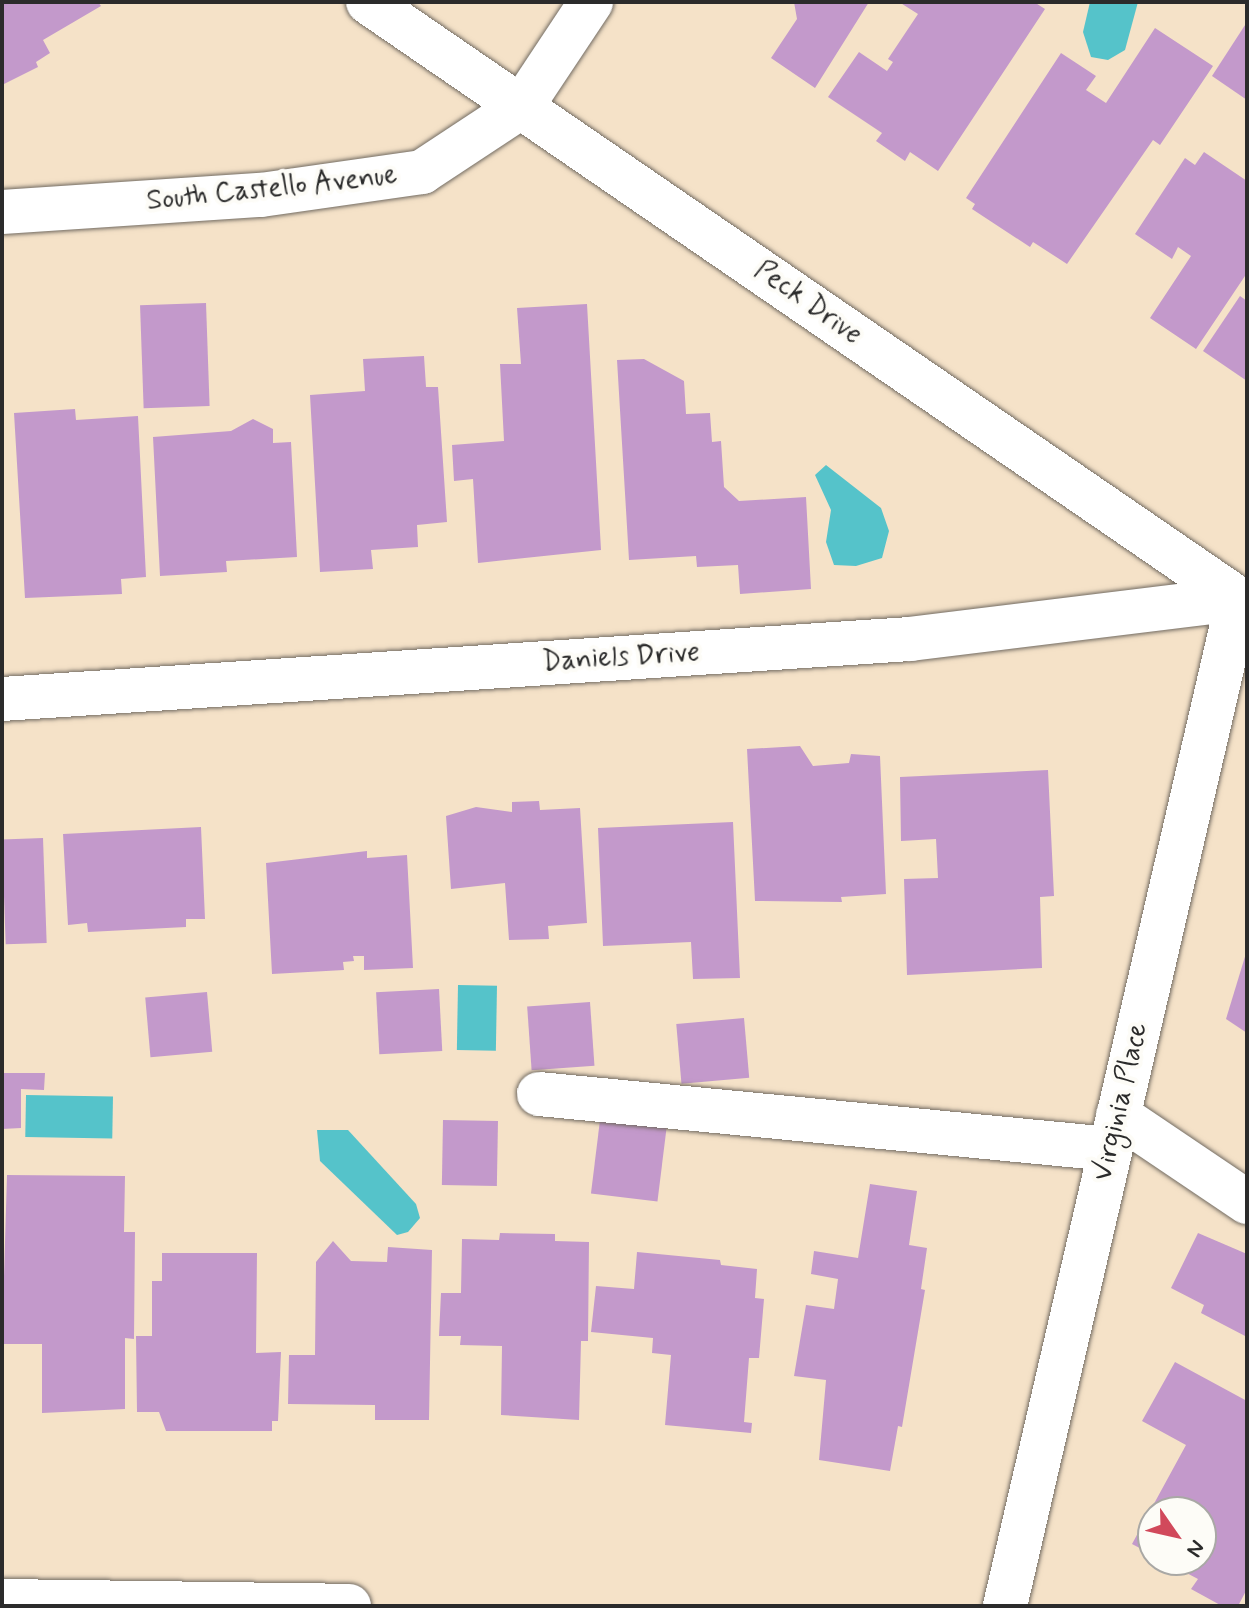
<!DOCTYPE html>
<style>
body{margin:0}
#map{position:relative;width:1249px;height:1608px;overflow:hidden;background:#f5e2c8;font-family:Mynerve,sans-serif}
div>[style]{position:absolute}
.water>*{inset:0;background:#55c3ca;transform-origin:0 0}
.building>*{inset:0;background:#c399cb;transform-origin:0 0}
.roads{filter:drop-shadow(0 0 2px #726b62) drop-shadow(0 0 2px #726b62)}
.minor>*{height:44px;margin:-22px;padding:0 22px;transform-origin:22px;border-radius:22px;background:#fff}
span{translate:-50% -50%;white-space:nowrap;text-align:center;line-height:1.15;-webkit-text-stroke:8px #fdfcf7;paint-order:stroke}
.street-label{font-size:28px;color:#2b2b2b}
.frame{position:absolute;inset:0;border:4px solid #2b2b2b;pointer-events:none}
.north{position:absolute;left:1137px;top:1496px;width:80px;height:80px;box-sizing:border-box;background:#fdfcf7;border:2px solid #a9a8a5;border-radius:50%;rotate:124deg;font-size:22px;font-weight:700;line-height:32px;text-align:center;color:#2b2b2b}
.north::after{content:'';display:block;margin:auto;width:28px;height:36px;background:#d1495b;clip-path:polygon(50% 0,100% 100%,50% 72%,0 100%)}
</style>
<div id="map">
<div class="water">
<i style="clip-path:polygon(1090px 2px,1138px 2px,1125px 50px,1108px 60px,1091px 57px,1083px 32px)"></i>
<i style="clip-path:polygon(826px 465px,881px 508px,889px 531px,882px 558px,856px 566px,834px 565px,826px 542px,831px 510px,815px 475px)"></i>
<i style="left:458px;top:985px;width:39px;height:65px;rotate:1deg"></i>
<i style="left:26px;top:1095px;width:87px;height:42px;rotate:1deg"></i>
<i style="clip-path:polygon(317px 1130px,348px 1130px,416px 1204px,420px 1218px,408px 1232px,397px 1235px,320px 1161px)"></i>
</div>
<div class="building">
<i style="clip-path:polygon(2px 2px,98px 2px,101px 6px,43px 40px,50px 53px,36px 62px,38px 67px,2px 85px)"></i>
<i style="clip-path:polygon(794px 2px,869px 2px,815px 88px,771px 58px,797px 19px)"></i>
<i style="clip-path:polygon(899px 2px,1034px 2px,1045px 9px,938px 171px,910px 152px,905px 161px,876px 141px,882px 133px,828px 97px,859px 52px,887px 71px,893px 62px,888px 59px,918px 14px)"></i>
<i style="clip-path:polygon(1247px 22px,1247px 100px,1212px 76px)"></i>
<i style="clip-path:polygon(1155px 28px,1213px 66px,1160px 145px,1153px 140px,1067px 264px,1033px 242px,1030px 247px,972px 209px,975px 204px,966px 198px,1061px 53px,1096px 76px,1086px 90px,1106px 103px)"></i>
<i style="clip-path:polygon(1204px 152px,1247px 181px,1247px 273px,1196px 349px,1150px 318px,1191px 256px,1178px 247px,1172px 259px,1135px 234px,1185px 158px,1195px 165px)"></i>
<i style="clip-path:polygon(1240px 296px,1247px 301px,1247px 381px,1203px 351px)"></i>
<i style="left:206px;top:303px;width:103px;height:66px;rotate:88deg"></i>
<i style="clip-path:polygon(587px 304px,601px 550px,478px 563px,473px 479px,454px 481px,452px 445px,504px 441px,500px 364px,521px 364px,517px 308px)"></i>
<i style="clip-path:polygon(424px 356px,426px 387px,438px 387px,447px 522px,417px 525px,418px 547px,371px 550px,373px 569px,320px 572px,310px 395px,365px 391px,363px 359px)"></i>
<i style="clip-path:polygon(644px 359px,684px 381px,686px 414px,710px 413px,712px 442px,721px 441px,724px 487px,739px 501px,806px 497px,811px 589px,740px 594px,738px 565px,697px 567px,696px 556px,629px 560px,617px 360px)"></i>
<i style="clip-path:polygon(75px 409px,76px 420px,138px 416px,146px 577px,121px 579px,122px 594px,25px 598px,14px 413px)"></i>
<i style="clip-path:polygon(253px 419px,273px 429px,273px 443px,291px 442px,297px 557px,226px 561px,227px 572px,160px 576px,153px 437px,231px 431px)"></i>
<i style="clip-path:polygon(800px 746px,813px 766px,849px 763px,851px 754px,880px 756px,886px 894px,841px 897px,842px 902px,755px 901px,747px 749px)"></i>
<i style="clip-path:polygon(1048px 770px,1054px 896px,1040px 897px,1042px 968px,907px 975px,904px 879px,938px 878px,936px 839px,901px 841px,900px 777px)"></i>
<i style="clip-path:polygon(539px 801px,540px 810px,580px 808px,587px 923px,548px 926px,549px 939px,509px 940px,505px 883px,451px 889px,446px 816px,476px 807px,512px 812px,512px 802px)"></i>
<i style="clip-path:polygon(733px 822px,740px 978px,693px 979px,691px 942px,603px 946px,598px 828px)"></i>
<i style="clip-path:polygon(201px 827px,205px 919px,186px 919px,186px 927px,88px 932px,87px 923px,68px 925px,63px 834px)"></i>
<i style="left:43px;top:838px;width:105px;height:41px;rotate:88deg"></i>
<i style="clip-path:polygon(367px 851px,367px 858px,407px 855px,413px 968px,364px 970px,364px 956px,353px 956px,354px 961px,343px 962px,344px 970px,272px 974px,266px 863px)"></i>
<i style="clip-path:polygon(1247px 950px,1247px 1033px,1226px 1019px)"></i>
<i style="left:439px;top:989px;width:62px;height:63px;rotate:87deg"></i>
<i style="left:207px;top:992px;width:60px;height:62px;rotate:85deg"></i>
<i style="left:590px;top:1002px;width:64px;height:63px;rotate:86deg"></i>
<i style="left:744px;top:1018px;width:60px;height:68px;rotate:85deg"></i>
<i style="clip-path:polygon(2px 1073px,45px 1073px,44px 1090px,21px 1089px,21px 1128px,2px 1129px)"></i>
<i style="left:443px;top:1120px;width:55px;height:65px;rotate:1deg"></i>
<i style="left:600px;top:1120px;width:67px;height:74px;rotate:7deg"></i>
<i style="clip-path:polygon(7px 1175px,125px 1176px,124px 1232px,135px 1232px,134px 1339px,125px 1338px,125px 1409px,42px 1413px,42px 1344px,2px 1344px)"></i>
<i style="clip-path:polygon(870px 1184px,917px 1191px,909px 1245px,927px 1248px,921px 1289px,925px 1290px,902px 1427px,898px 1426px,890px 1471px,819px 1460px,826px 1380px,794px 1376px,806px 1305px,834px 1309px,838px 1279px,811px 1274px,814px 1251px,858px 1258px)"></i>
<i style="clip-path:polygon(500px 1233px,555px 1234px,555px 1241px,589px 1242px,588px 1341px,581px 1341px,579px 1420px,501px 1415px,502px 1346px,460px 1345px,461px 1336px,439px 1336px,441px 1293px,461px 1293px,462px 1239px,499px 1240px)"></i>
<i style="clip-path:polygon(1198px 1233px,1247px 1254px,1247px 1337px,1201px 1313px,1204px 1305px,1171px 1288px)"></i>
<i style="clip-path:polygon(333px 1241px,351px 1261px,387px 1262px,388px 1247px,432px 1250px,429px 1420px,375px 1420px,375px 1405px,288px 1404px,289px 1355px,315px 1355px,316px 1262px)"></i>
<i style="clip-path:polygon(637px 1252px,720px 1260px,721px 1265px,757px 1269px,755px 1298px,764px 1299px,759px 1358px,749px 1358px,744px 1422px,752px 1423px,751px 1433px,665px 1425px,671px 1355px,652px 1353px,653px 1338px,591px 1332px,596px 1286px,634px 1289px)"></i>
<i style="clip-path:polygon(162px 1253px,257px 1253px,256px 1353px,281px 1352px,278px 1421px,272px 1421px,272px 1431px,166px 1431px,159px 1412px,137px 1412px,136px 1336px,152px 1336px,152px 1281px,162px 1281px)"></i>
<i style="clip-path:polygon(1175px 1362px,1247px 1401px,1247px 1589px,1238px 1606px,1222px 1606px,1191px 1589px,1198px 1579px,1162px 1560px,1201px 1560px,1201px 1512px,1153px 1512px,1153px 1555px,1132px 1544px,1186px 1445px,1142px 1421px)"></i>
</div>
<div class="roads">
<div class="minor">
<i style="left:368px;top:2px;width:1066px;rotate:34.45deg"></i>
<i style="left:2px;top:212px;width:260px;rotate:-3.8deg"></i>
<i style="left:261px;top:195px;width:163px;rotate:-8.1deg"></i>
<i style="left:422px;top:172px;width:120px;rotate:-33.4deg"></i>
<i style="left:522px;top:106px;width:125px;rotate:-56.4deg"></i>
<i style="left:2px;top:699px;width:910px;rotate:-3.78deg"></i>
<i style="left:910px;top:639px;width:330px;rotate:-7deg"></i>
<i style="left:1238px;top:599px;width:1034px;rotate:103.03deg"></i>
<i style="left:539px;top:1094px;width:574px;rotate:5.5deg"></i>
<i style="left:1118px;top:1115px;width:156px;rotate:34deg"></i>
<i style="left:2px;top:1601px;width:347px;rotate:0.8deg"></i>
</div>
</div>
<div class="street-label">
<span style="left:272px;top:189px;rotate:-6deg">South Castello Avenue</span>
<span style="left:808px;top:303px;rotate:35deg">Peck Drive</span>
<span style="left:621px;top:658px;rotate:-4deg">Daniels Drive</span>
<span style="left:1121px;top:1102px;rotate:-77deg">Virginia Place</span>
</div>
<div class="frame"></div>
<div class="north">N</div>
</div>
